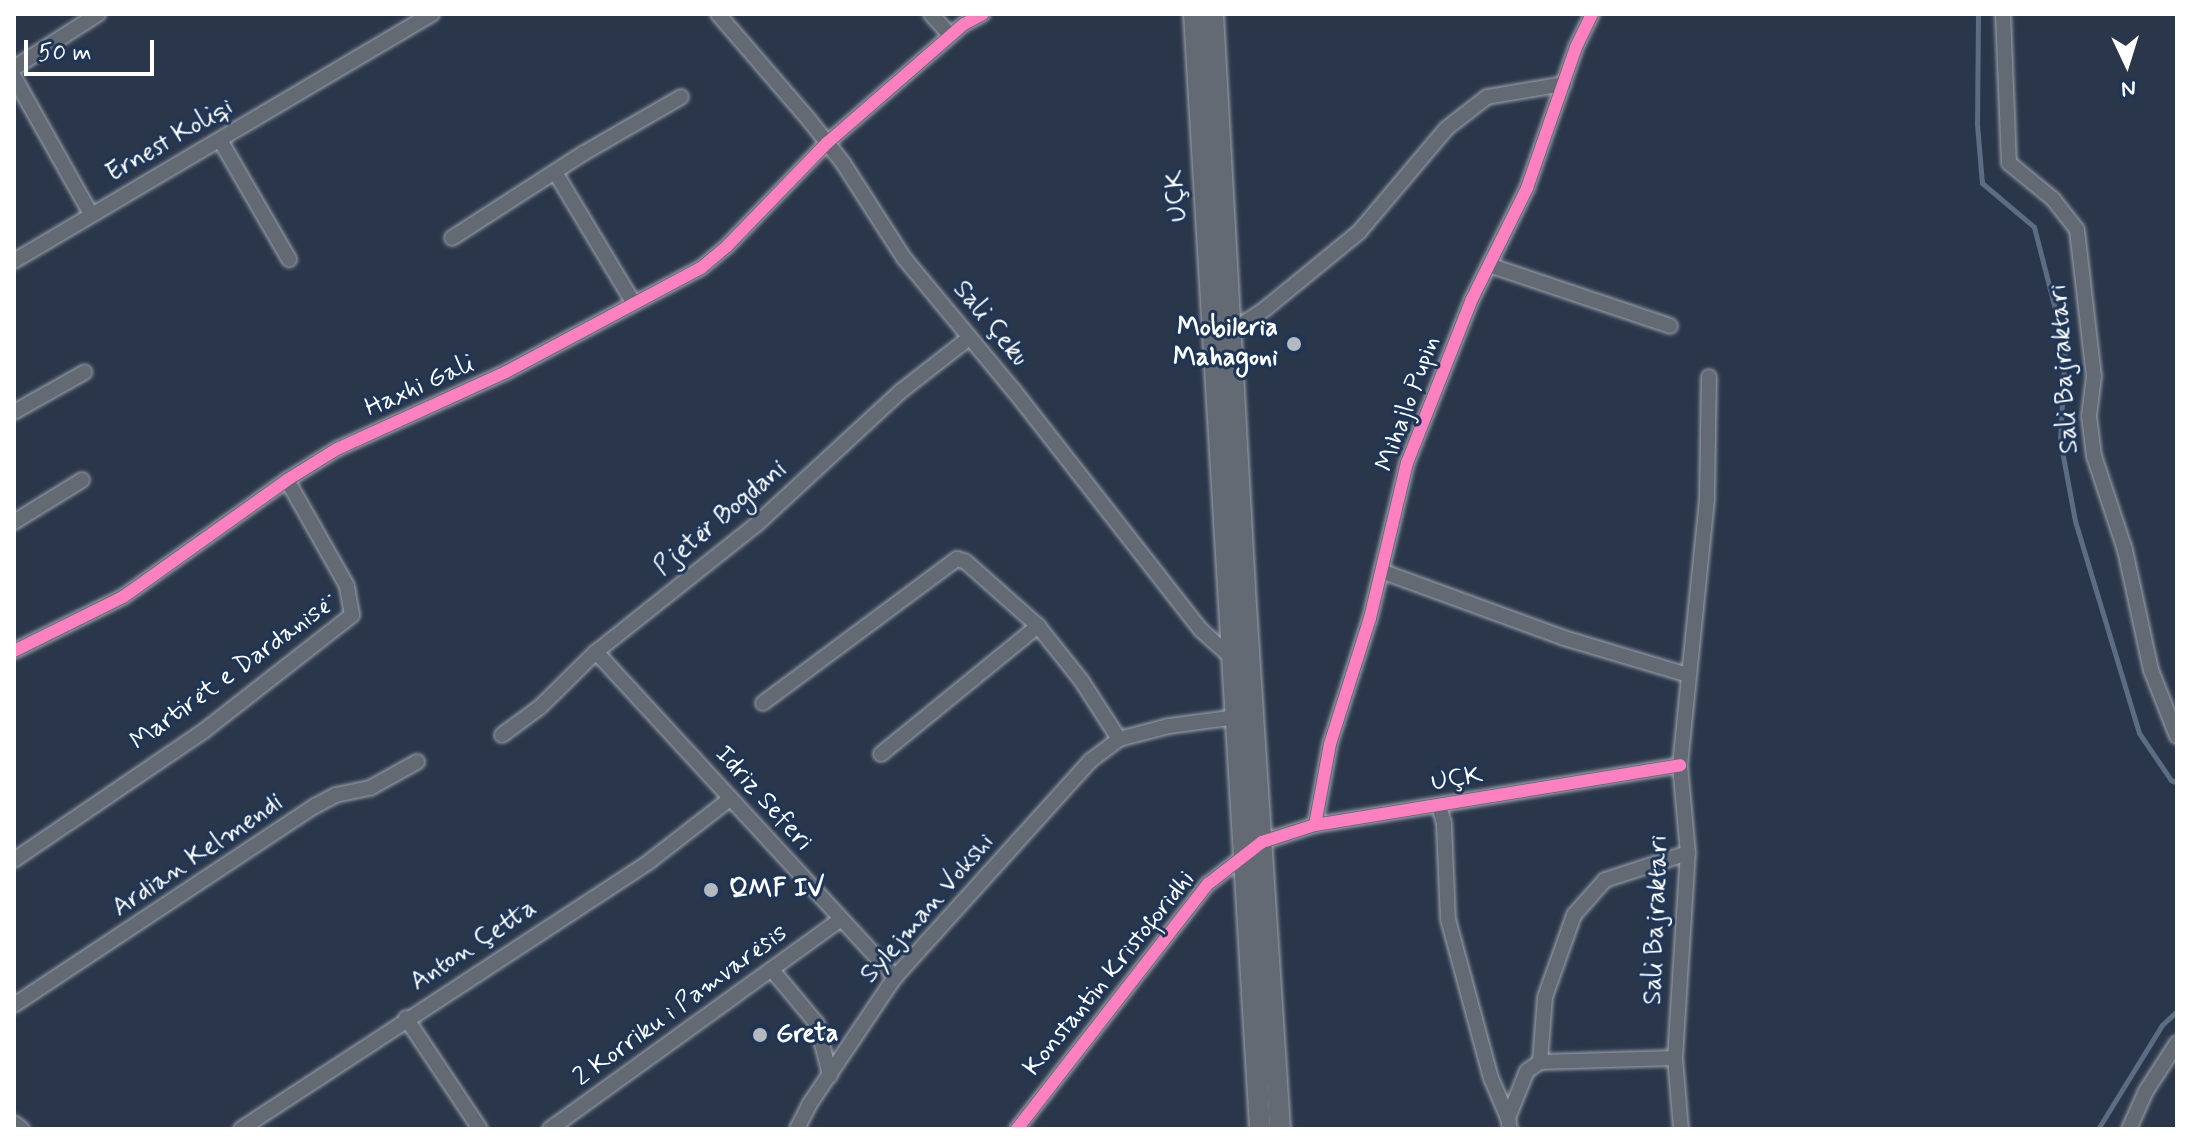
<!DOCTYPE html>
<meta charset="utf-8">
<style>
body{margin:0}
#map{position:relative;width:2191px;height:1143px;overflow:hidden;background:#2a374a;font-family:Mynerve,sans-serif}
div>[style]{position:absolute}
.stream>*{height:5px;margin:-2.5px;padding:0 2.5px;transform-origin:2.5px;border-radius:2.5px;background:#5c6d83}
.roads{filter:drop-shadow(0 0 2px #9fa5ae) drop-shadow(0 0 2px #9fa5ae)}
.street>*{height:14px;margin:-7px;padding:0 7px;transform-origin:7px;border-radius:7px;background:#636a74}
.secondary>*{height:20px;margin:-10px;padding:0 10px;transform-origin:10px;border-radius:10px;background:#636a74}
.cycleway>*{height:12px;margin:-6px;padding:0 6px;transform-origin:6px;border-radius:6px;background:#ff80c0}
.dots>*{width:22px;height:22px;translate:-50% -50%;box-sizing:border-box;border:4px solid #1d3557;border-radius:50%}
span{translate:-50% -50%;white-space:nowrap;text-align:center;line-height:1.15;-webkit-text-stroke:6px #1d3557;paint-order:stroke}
.street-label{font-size:26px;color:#fff}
.poi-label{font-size:26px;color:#fff;font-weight:700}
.right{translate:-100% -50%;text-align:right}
.left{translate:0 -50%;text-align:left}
.frame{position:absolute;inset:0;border:16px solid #fff;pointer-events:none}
.north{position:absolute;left:2087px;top:24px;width:80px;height:80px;-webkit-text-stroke:6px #1d3557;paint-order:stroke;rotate:176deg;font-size:22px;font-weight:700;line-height:32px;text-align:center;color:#fff}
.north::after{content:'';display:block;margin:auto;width:28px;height:36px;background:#fff;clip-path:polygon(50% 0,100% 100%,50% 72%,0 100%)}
.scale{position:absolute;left:24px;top:40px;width:130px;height:36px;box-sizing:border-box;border:4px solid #fff;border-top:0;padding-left:10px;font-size:24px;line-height:28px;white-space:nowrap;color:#fff;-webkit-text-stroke:6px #1d3557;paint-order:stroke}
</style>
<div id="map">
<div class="stream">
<i style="left:1978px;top:14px;width:110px;rotate:90.5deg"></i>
<i style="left:1977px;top:124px;width:59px;rotate:85.2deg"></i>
<i style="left:1982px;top:183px;width:68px;rotate:40.2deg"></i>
<i style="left:2034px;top:227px;width:125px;rotate:75.6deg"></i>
<i style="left:2065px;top:348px;width:92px;rotate:93.1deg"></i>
<i style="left:2060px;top:440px;width:82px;rotate:79.5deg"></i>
<i style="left:2075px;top:521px;width:221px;rotate:73.2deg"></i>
<i style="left:2139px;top:733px;width:57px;rotate:55.8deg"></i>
<i style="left:2171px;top:780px;width:7px;rotate:27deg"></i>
<i style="left:2098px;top:1129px;width:122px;rotate:-58.4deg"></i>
<i style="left:2162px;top:1025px;width:21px;rotate:-43deg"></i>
</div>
<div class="roads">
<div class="street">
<i style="left:718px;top:14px;width:141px;rotate:49.3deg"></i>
<i style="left:810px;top:121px;width:53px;rotate:51.8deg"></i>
<i style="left:843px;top:163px;width:113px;rotate:57.3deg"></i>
<i style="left:904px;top:258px;width:174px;rotate:50.4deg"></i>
<i style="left:1015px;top:392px;width:302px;rotate:52deg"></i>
<i style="left:1201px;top:630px;width:42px;rotate:42.1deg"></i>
<i style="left:1232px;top:658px;width:6px;rotate:-9deg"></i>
<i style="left:931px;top:14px;width:28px;rotate:48deg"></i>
<i style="left:2003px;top:14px;width:149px;rotate:87.7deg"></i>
<i style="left:2009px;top:163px;width:57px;rotate:39.3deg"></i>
<i style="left:2053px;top:199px;width:39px;rotate:52deg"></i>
<i style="left:2077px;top:230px;width:147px;rotate:83.4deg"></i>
<i style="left:2094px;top:376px;width:40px;rotate:97.1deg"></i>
<i style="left:2089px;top:416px;width:40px;rotate:82.9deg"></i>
<i style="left:2094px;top:456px;width:99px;rotate:71.7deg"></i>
<i style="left:2125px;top:550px;width:123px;rotate:77.8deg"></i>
<i style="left:2151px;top:670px;width:71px;rotate:68.5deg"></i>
<i style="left:14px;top:68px;width:100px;rotate:-32.7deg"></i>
<i style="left:14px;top:77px;width:157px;rotate:60.7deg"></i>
<i style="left:220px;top:140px;width:138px;rotate:59.9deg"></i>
<i style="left:555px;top:172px;width:152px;rotate:59deg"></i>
<i style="left:452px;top:238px;width:157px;rotate:-32.8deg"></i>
<i style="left:584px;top:153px;width:112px;rotate:-30deg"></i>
<i style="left:14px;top:261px;width:486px;rotate:-30.6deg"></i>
<i style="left:1489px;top:265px;width:191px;rotate:18.6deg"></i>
<i style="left:1227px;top:334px;width:45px;rotate:-33.3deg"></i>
<i style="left:1265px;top:309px;width:122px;rotate:-39.3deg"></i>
<i style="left:1359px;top:232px;width:136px;rotate:-49.8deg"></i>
<i style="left:1447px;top:128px;width:51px;rotate:-37.8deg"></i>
<i style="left:1487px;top:97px;width:78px;rotate:-9.6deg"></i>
<i style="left:14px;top:412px;width:81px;rotate:-29.4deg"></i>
<i style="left:14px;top:522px;width:80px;rotate:-31.7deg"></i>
<i style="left:1381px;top:571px;width:195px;rotate:20.1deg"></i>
<i style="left:1564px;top:638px;width:129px;rotate:16.6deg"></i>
<i style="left:14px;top:651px;width:122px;rotate:-26.4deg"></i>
<i style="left:123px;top:597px;width:201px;rotate:-35.5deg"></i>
<i style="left:287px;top:480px;width:59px;rotate:-31.8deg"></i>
<i style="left:337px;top:449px;width:186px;rotate:-24.5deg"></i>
<i style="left:506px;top:372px;width:221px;rotate:-28.1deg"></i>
<i style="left:701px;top:268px;width:35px;rotate:-40deg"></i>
<i style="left:728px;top:245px;width:142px;rotate:-45.9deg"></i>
<i style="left:827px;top:143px;width:181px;rotate:-41deg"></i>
<i style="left:964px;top:24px;width:21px;rotate:-28deg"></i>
<i style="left:596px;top:652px;width:442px;rotate:47.4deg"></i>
<i style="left:763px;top:703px;width:242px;rotate:-36.6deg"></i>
<i style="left:957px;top:559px;width:9px;rotate:18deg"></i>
<i style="left:966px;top:562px;width:96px;rotate:41.6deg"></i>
<i style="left:502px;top:735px;width:47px;rotate:-36.4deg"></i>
<i style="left:540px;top:707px;width:78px;rotate:-44.5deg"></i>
<i style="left:596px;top:652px;width:207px;rotate:-38.5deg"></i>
<i style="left:758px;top:523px;width:193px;rotate:-42.7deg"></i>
<i style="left:900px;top:392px;width:88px;rotate:-38deg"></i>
<i style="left:881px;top:754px;width:203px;rotate:-39.2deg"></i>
<i style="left:1038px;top:626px;width:69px;rotate:51.5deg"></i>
<i style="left:1081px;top:680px;width:70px;rotate:57.2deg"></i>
<i style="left:1439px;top:806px;width:19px;rotate:74deg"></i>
<i style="left:1444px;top:824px;width:95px;rotate:87.6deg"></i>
<i style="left:1448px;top:919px;width:165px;rotate:74.9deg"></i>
<i style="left:1491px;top:1078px;width:43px;rotate:67deg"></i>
<i style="left:1315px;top:825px;width:82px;rotate:-79.5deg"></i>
<i style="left:1330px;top:744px;width:132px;rotate:-72.4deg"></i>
<i style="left:1370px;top:618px;width:159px;rotate:-76.6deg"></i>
<i style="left:1407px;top:463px;width:176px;rotate:-68.4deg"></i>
<i style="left:1472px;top:299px;width:124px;rotate:-63.6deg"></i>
<i style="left:1527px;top:188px;width:149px;rotate:-70.8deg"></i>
<i style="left:1576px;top:47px;width:37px;rotate:-64deg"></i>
<i style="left:14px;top:860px;width:231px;rotate:-34.2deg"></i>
<i style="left:205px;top:730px;width:187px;rotate:-38deg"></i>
<i style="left:352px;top:615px;width:29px;rotate:-100deg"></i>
<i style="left:347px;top:586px;width:122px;rotate:-119.5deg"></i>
<i style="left:773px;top:971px;width:69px;rotate:50.3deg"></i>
<i style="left:817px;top:1024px;width:53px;rotate:75.7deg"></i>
<i style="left:14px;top:1005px;width:361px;rotate:-33.5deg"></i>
<i style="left:315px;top:806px;width:24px;rotate:-28deg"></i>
<i style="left:336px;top:795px;width:35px;rotate:-12deg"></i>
<i style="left:370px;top:788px;width:54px;rotate:-29deg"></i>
<i style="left:406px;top:1018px;width:133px;rotate:56.3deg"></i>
<i style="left:1540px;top:1062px;width:65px;rotate:-85.6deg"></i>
<i style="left:1545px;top:997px;width:87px;rotate:-70.5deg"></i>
<i style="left:1574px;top:915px;width:47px;rotate:-48.5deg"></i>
<i style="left:1605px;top:880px;width:87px;rotate:-18deg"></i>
<i style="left:14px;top:1123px;width:10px;rotate:37deg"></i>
<i style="left:241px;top:1129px;width:489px;rotate:-33.2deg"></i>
<i style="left:650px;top:861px;width:101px;rotate:-37.8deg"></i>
<i style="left:550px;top:1129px;width:357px;rotate:-35.8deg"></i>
<i style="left:797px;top:1129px;width:27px;rotate:-63deg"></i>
<i style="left:809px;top:1105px;width:154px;rotate:-56.1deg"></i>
<i style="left:895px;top:977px;width:291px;rotate:-47.9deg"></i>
<i style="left:1090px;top:761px;width:36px;rotate:-37deg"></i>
<i style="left:1119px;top:739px;width:52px;rotate:-14.6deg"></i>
<i style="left:1169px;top:726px;width:76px;rotate:-7.6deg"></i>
<i style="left:1017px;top:1129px;width:311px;rotate:-52.1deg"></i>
<i style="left:1208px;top:884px;width:68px;rotate:-37.9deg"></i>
<i style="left:1262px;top:842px;width:56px;rotate:-17.8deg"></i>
<i style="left:1315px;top:825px;width:370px;rotate:-9.3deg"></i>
<i style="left:1510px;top:1129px;width:11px;rotate:-100deg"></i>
<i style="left:1508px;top:1118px;width:51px;rotate:-68deg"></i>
<i style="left:1527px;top:1071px;width:16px;rotate:-35deg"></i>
<i style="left:1540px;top:1062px;width:135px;rotate:-1.7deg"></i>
<i style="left:1681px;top:1129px;width:71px;rotate:-94.8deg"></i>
<i style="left:1675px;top:1058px;width:205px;rotate:-86.4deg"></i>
<i style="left:1688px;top:853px;width:88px;rotate:-95.2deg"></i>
<i style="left:1680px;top:765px;width:267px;rotate:-84.2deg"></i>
<i style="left:1707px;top:499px;width:122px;rotate:-89.1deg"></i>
<i style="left:2129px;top:1129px;width:42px;rotate:-65.9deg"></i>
<i style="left:2146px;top:1091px;width:57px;rotate:-57.1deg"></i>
</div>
<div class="secondary">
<i style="left:1194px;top:14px;width:1117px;rotate:86.61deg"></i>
<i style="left:1213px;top:14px;width:593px;rotate:86.81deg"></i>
<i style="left:1246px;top:606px;width:524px;rotate:86.28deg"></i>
</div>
</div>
<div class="cycleway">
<i style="left:14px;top:651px;width:122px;rotate:-26.4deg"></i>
<i style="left:123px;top:597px;width:201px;rotate:-35.5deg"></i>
<i style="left:287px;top:480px;width:59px;rotate:-31.8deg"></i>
<i style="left:337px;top:449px;width:186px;rotate:-24.5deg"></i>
<i style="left:506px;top:372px;width:221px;rotate:-28.1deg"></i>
<i style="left:701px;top:268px;width:35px;rotate:-40deg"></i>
<i style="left:728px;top:245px;width:142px;rotate:-45.9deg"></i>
<i style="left:827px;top:143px;width:181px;rotate:-41deg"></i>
<i style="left:964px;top:24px;width:21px;rotate:-28deg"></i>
<i style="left:1315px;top:825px;width:82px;rotate:-79.5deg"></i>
<i style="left:1330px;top:744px;width:132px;rotate:-72.4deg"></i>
<i style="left:1370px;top:618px;width:159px;rotate:-76.6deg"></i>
<i style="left:1407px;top:463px;width:176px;rotate:-68.4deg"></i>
<i style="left:1472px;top:299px;width:124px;rotate:-63.6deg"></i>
<i style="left:1527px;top:188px;width:149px;rotate:-70.8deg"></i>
<i style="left:1576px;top:47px;width:37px;rotate:-64deg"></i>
<i style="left:1017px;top:1129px;width:311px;rotate:-52.1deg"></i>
<i style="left:1208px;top:884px;width:68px;rotate:-37.9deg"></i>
<i style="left:1262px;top:842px;width:56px;rotate:-17.8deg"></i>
<i style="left:1315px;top:825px;width:370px;rotate:-9.3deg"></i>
</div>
<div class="dots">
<i style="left:1294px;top:344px;background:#b4b9c0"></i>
<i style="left:711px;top:890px;background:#b4b9c0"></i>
<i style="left:760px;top:1035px;background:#b4b9c0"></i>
</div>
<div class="street-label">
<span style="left:170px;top:141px;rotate:-30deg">Ernest Koliqi</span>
<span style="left:1178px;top:196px;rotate:-94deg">UÇK</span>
<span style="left:990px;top:324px;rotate:50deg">Sali Çeku</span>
<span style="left:2065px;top:369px;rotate:-94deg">Sali Bajraktari</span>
<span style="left:420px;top:387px;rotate:-24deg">Haxhi Gali</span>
<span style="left:1409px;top:404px;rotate:-70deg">Mihajlo Pupin</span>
<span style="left:721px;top:519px;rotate:-40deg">Pjetër Bogdani</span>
<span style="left:231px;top:675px;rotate:-36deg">Martirët e Dardanisë</span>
<span style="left:1457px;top:780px;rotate:-9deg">UÇK</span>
<span style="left:763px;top:799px;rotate:48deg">Idriz Seferi</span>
<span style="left:198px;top:856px;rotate:-34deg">Ardian Kelmendi</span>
<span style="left:928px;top:909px;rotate:-49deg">Sylejman Vokshi</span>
<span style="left:1657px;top:920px;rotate:-88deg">Sali Bajraktari</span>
<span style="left:474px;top:946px;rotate:-33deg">Anton Çetta</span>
<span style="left:1110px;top:974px;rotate:-51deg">Konstantin Kristoforidhi</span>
<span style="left:681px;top:1006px;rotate:-36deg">2 Korriku i Pamvarësis</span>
</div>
<div class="poi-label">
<span class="right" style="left:1278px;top:344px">Mobileria<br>Mahagoni</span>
<span class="left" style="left:729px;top:890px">QMF IV</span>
<span class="left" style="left:776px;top:1035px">Greta</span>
</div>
<div class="frame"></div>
<div class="north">N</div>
<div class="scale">50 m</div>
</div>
